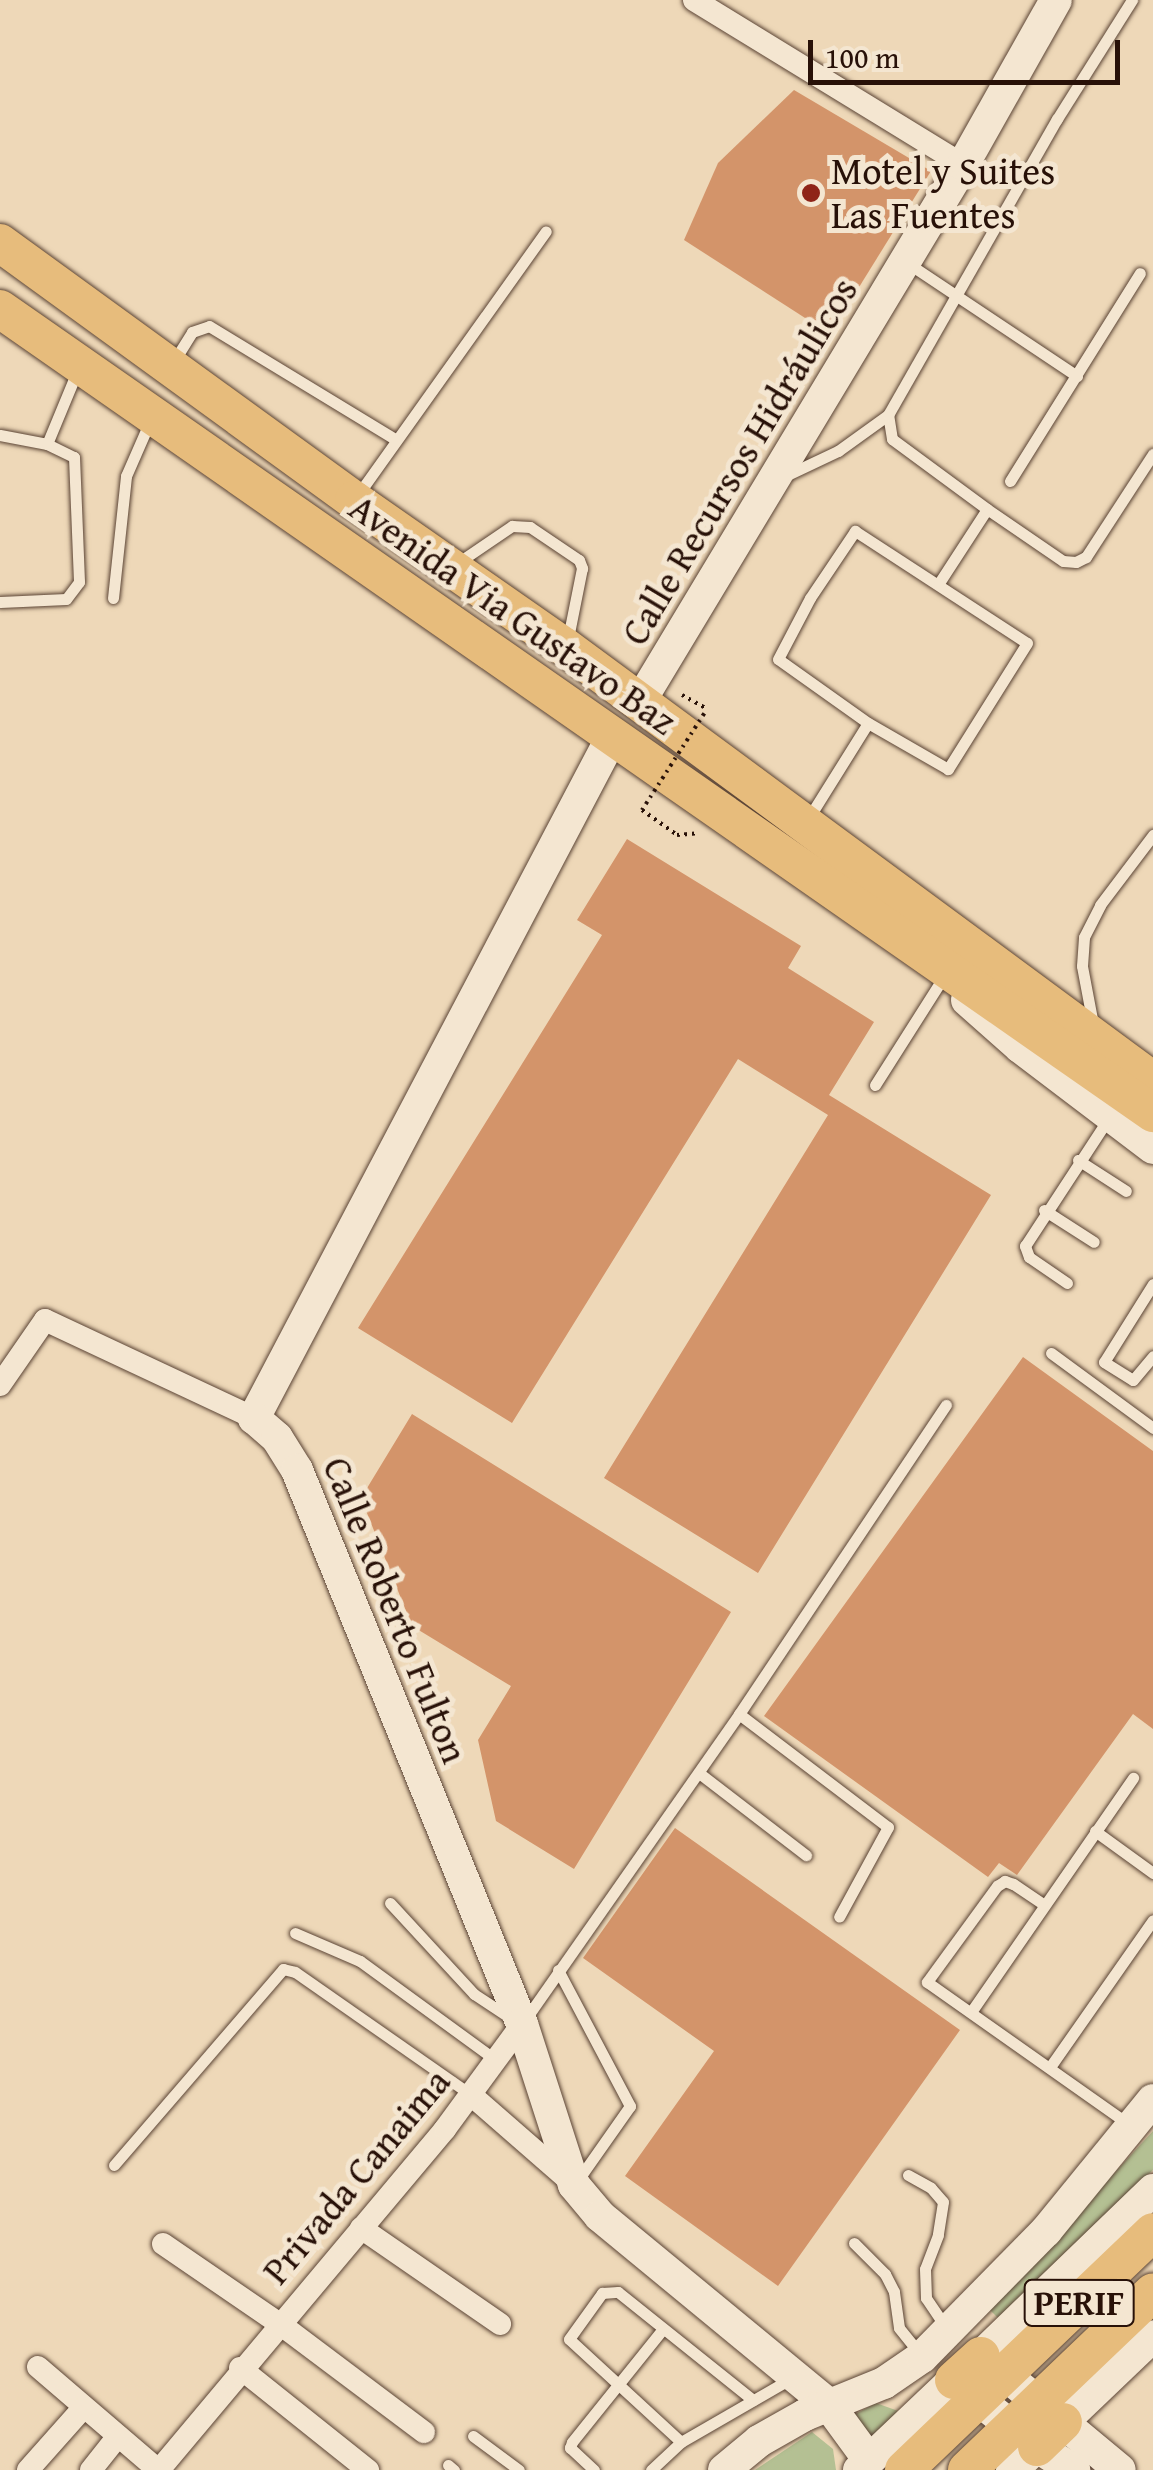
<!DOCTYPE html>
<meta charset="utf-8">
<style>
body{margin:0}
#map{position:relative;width:1153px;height:2470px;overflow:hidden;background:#eed8b8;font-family:"Gentium Book Plus",serif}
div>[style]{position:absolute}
.green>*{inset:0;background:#b4c093}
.building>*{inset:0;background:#d3946a}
.path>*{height:4px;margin-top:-2px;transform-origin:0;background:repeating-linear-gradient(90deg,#281108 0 2.5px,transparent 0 7.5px)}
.roads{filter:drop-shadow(0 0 2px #5a4334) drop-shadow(0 0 2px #5a4334)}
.lane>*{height:11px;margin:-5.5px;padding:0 5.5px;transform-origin:5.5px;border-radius:5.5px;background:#f4e6d1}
.street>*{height:22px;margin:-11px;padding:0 11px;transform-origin:11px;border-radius:11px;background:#f4e6d1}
.secondary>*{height:32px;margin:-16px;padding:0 16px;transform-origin:16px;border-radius:16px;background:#f4e6d1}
.primary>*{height:38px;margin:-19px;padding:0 19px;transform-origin:19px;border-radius:19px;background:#e7bc7c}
.path-bridge>*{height:4px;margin-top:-2px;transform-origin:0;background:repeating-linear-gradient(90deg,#281108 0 2.5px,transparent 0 7.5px)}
.dots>*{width:28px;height:28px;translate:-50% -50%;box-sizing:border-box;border:5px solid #f4e6d1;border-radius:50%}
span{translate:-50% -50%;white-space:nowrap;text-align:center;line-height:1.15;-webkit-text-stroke:10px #f4e6d1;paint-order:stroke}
.shield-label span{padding:2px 8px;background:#f4e6d1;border:2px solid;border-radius:8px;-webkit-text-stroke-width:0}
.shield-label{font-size:35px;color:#281108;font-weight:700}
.poi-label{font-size:38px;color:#281108}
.left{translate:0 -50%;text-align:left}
.street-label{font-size:38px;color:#281108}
.scale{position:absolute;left:808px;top:40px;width:312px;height:45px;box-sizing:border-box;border:5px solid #281108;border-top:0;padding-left:12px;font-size:30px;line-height:35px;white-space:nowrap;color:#281108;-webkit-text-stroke:8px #f4e6d1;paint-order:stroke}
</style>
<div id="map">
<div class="green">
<i style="clip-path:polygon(1153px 2131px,1153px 2170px,998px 2318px,989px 2309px)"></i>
<i style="clip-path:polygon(876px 2403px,901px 2412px,863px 2448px,848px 2418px)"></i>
<i style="clip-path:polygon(812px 2432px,833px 2449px,836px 2470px,755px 2470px)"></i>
</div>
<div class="building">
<i style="clip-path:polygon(794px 90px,931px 171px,830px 334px,684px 240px,718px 163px)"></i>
<i style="clip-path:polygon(627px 839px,801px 946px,788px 968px,874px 1022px,829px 1095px,991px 1195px,758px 1573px,604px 1478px,828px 1115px,738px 1059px,512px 1423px,358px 1328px,602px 935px,577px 920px)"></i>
<i style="clip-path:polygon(1023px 1357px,1153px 1451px,1153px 1729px,1133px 1714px,1017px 1875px,999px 1863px,988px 1877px,764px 1716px)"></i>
<i style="clip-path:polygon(412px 1414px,731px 1612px,574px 1869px,496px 1821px,478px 1740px,511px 1686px,412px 1626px,361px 1498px)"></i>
<i style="clip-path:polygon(675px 1828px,960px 2030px,778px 2286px,625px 2176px,714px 2051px,583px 1958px)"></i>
</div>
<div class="path">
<i style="left:682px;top:695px;width:29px;rotate:29deg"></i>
<i style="left:642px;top:810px;width:43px;rotate:35.5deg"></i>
<i style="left:677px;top:835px;width:21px;rotate:-5deg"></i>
</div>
<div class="roads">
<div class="lane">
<i style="left:909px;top:264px;width:202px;rotate:33.7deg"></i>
<i style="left:174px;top:361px;width:34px;rotate:-58deg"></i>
<i style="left:192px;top:332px;width:18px;rotate:-19deg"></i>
<i style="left:209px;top:326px;width:218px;rotate:31.3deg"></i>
<i style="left:0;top:435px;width:48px;rotate:10.8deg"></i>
<i style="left:47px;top:444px;width:30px;rotate:26deg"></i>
<i style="left:74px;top:457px;width:125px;rotate:87.7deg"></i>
<i style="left:79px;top:582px;width:21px;rotate:127deg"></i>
<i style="left:66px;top:599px;width:66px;rotate:177.4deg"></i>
<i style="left:47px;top:444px;width:81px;rotate:-67.5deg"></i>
<i style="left:785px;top:476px;width:59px;rotate:-25.3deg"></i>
<i style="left:838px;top:451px;width:62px;rotate:-35.8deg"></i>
<i style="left:1010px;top:481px;width:245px;rotate:-58deg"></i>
<i style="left:357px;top:496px;width:325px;rotate:-54.5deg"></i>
<i style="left:987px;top:509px;width:118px;rotate:-143.6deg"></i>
<i style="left:892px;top:439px;width:24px;rotate:-99deg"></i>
<i style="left:888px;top:415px;width:341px;rotate:-60.3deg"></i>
<i style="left:1057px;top:119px;width:141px;rotate:-57.8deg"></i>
<i style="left:855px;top:531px;width:205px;rotate:33.1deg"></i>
<i style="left:1027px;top:643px;width:149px;rotate:122.1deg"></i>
<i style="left:948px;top:769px;width:92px;rotate:-150.1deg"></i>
<i style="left:868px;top:723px;width:110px;rotate:-144.6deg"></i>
<i style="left:778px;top:659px;width:69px;rotate:-62.3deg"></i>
<i style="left:810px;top:598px;width:81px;rotate:-56.1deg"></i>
<i style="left:456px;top:564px;width:68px;rotate:-34.2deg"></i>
<i style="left:512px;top:526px;width:18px;rotate:3deg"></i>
<i style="left:530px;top:527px;width:59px;rotate:34deg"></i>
<i style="left:579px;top:560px;width:9px;rotate:69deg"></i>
<i style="left:582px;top:568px;width:71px;rotate:101.3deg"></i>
<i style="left:939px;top:583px;width:88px;rotate:-57deg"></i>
<i style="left:987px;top:509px;width:92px;rotate:34.4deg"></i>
<i style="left:1063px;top:561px;width:13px;rotate:4deg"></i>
<i style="left:1076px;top:562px;width:11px;rotate:-27deg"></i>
<i style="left:1086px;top:557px;width:123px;rotate:-57deg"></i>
<i style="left:113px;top:598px;width:123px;rotate:-83.9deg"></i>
<i style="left:126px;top:476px;width:60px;rotate:-66.4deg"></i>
<i style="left:808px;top:819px;width:113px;rotate:-58deg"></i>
<i style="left:1092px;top:1019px;width:54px;rotate:-100.7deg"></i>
<i style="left:1082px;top:966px;width:29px;rotate:-86deg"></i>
<i style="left:1084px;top:937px;width:36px;rotate:-63deg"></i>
<i style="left:1100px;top:905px;width:88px;rotate:-52.9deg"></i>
<i style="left:875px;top:1085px;width:127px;rotate:-57.6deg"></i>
<i style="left:1078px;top:1160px;width:57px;rotate:32.9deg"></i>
<i style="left:1044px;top:1210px;width:59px;rotate:32.6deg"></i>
<i style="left:1067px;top:1283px;width:46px;rotate:-145.6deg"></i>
<i style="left:1029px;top:1257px;width:12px;rotate:-110deg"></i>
<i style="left:1025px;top:1246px;width:152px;rotate:-56.8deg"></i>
<i style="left:1153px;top:1284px;width:92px;rotate:122.1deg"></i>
<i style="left:1104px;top:1362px;width:34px;rotate:32deg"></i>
<i style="left:1133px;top:1380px;width:31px;rotate:-50deg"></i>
<i style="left:1051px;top:1353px;width:127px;rotate:36.3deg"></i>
<i style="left:739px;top:1714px;width:372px;rotate:-56.2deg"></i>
<i style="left:699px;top:1773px;width:135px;rotate:37.5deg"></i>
<i style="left:1095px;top:1831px;width:72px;rotate:35.9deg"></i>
<i style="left:390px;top:1903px;width:124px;rotate:47.3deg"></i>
<i style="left:474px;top:1994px;width:42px;rotate:33.3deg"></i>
<i style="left:1043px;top:1904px;width:36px;rotate:-146deg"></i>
<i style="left:1013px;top:1884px;width:9px;rotate:-159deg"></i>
<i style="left:1005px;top:1881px;width:9px;rotate:148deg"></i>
<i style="left:997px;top:1886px;width:119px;rotate:126.1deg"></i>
<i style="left:927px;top:1982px;width:246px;rotate:35.2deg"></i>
<i style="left:295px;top:1933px;width:71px;rotate:23.3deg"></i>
<i style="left:360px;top:1961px;width:168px;rotate:36.1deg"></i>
<i style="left:558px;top:1970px;width:154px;rotate:62.1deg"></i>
<i style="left:630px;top:2106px;width:90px;rotate:125.1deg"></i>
<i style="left:971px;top:2012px;width:285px;rotate:-55.3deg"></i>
<i style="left:527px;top:2017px;width:370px;rotate:-55deg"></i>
<i style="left:739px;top:1714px;width:187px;rotate:37.2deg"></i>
<i style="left:888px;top:1827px;width:102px;rotate:118.6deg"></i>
<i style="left:1050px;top:2067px;width:179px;rotate:-55deg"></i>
<i style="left:114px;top:2165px;width:259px;rotate:-49.2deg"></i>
<i style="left:283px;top:1969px;width:12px;rotate:14deg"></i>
<i style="left:295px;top:1972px;width:213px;rotate:34.9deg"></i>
<i style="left:908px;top:2175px;width:26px;rotate:29deg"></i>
<i style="left:931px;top:2188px;width:18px;rotate:49deg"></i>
<i style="left:943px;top:2202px;width:33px;rotate:99deg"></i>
<i style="left:938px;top:2235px;width:36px;rotate:111deg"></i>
<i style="left:925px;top:2269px;width:29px;rotate:88deg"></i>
<i style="left:926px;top:2298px;width:37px;rotate:56deg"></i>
<i style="left:854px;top:2243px;width:44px;rotate:45deg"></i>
<i style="left:885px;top:2274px;width:20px;rotate:63deg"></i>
<i style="left:894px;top:2292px;width:36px;rotate:82deg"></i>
<i style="left:899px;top:2328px;width:35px;rotate:51deg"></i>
<i style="left:473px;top:2436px;width:57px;rotate:36.5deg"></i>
<i style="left:681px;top:2442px;width:152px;rotate:-137.4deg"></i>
<i style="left:569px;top:2339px;width:57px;rotate:-54.3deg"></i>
<i style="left:602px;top:2293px;width:16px;rotate:-4deg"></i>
<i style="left:618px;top:2292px;width:173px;rotate:38.7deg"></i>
<i style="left:448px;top:2465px;width:8px;rotate:40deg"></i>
<i style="left:594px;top:2470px;width:33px;rotate:-137deg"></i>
<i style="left:570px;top:2448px;width:6px;rotate:-72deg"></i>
<i style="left:572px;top:2442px;width:145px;rotate:-51.2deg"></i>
<i style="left:651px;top:2470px;width:41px;rotate:-43deg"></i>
<i style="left:681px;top:2442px;width:126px;rotate:-30deg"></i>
</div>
<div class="street">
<i style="left:694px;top:0;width:316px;rotate:31.5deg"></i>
<i style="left:0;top:1385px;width:79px;rotate:-55.3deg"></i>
<i style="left:45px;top:1320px;width:231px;rotate:25.1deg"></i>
<i style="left:470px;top:2094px;width:137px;rotate:41.1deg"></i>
<i style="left:361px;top:2228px;width:169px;rotate:34.6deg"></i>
<i style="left:163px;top:2244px;width:142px;rotate:34.4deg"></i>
<i style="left:280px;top:2324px;width:180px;rotate:36.9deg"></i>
<i style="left:38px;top:2367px;width:158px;rotate:40.6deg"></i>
<i style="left:240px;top:2368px;width:164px;rotate:38.6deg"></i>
<i style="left:28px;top:2470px;width:84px;rotate:-48.4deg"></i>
<i style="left:91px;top:2470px;width:43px;rotate:-51.5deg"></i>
<i style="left:159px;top:2470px;width:445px;rotate:-50deg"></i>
<i style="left:445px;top:2129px;width:130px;rotate:-53.7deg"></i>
</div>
<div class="secondary">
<i style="left:639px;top:703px;width:628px;rotate:-58.94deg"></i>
<i style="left:963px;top:165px;width:189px;rotate:-60.6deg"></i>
<i style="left:613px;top:735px;width:772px;rotate:117.73deg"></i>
<i style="left:254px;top:1418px;width:30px;rotate:41deg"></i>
<i style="left:277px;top:1438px;width:38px;rotate:58deg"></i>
<i style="left:297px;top:1470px;width:598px;rotate:67.9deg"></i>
<i style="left:522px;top:2024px;width:169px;rotate:72.1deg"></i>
<i style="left:574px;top:2185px;width:40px;rotate:50deg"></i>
<i style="left:600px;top:2216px;width:296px;rotate:39.5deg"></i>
<i style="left:828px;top:2404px;width:69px;rotate:53.8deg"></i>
<i style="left:967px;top:1000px;width:71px;rotate:41.6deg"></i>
<i style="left:1020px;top:1047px;width:167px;rotate:37.2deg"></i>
<i style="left:981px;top:2356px;width:239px;rotate:-44deg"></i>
<i style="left:985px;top:2358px;width:175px;rotate:39.7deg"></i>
<i style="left:958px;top:2383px;width:102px;rotate:39deg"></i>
<i style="left:1037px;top:2447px;width:44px;rotate:31.9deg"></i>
<i style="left:1063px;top:2422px;width:124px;rotate:-43.7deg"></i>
<i style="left:724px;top:2470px;width:45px;rotate:-39.6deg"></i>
<i style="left:759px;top:2441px;width:53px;rotate:-29.5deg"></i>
<i style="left:805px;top:2415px;width:85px;rotate:-22.1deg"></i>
<i style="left:884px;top:2383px;width:46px;rotate:-34.4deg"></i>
<i style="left:922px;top:2357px;width:177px;rotate:-45.5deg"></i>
<i style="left:1046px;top:2231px;width:169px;rotate:-50.8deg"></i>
<i style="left:859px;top:2470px;width:131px;rotate:-43.5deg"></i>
<i style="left:1012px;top:2470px;width:34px;rotate:-43deg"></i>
</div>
<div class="primary">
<i style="left:0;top:243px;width:437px;rotate:36deg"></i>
<i style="left:354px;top:500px;width:257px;rotate:34.9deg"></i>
<i style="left:565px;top:647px;width:731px;rotate:36.43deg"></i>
<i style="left:0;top:309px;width:1406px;rotate:34.89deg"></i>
<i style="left:954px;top:2380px;width:36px;rotate:-42deg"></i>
<i style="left:1037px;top:2447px;width:36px;rotate:-44deg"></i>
<i style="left:904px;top:2470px;width:344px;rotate:-43.7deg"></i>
<i style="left:967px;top:2470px;width:257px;rotate:-43.7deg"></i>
</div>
</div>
<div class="path-bridge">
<i style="left:642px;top:810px;width:120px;rotate:-57.2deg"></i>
</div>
<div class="dots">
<i style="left:811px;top:193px;background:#8f2418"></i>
</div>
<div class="shield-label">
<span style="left:1079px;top:2303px">PERIF</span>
</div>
<div class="poi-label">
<span class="left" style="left:831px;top:193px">Motel y Suites<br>Las Fuentes</span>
</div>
<div class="street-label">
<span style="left:739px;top:461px;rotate:-59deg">Calle Recursos Hidráulicos</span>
<span style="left:513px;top:614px;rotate:35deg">Avenida Via Gustavo Baz</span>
<span style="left:396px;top:1610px;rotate:68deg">Calle Roberto Fulton</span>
<span style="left:356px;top:2176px;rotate:-50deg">Privada Canaima</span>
</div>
<div class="scale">100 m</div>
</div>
